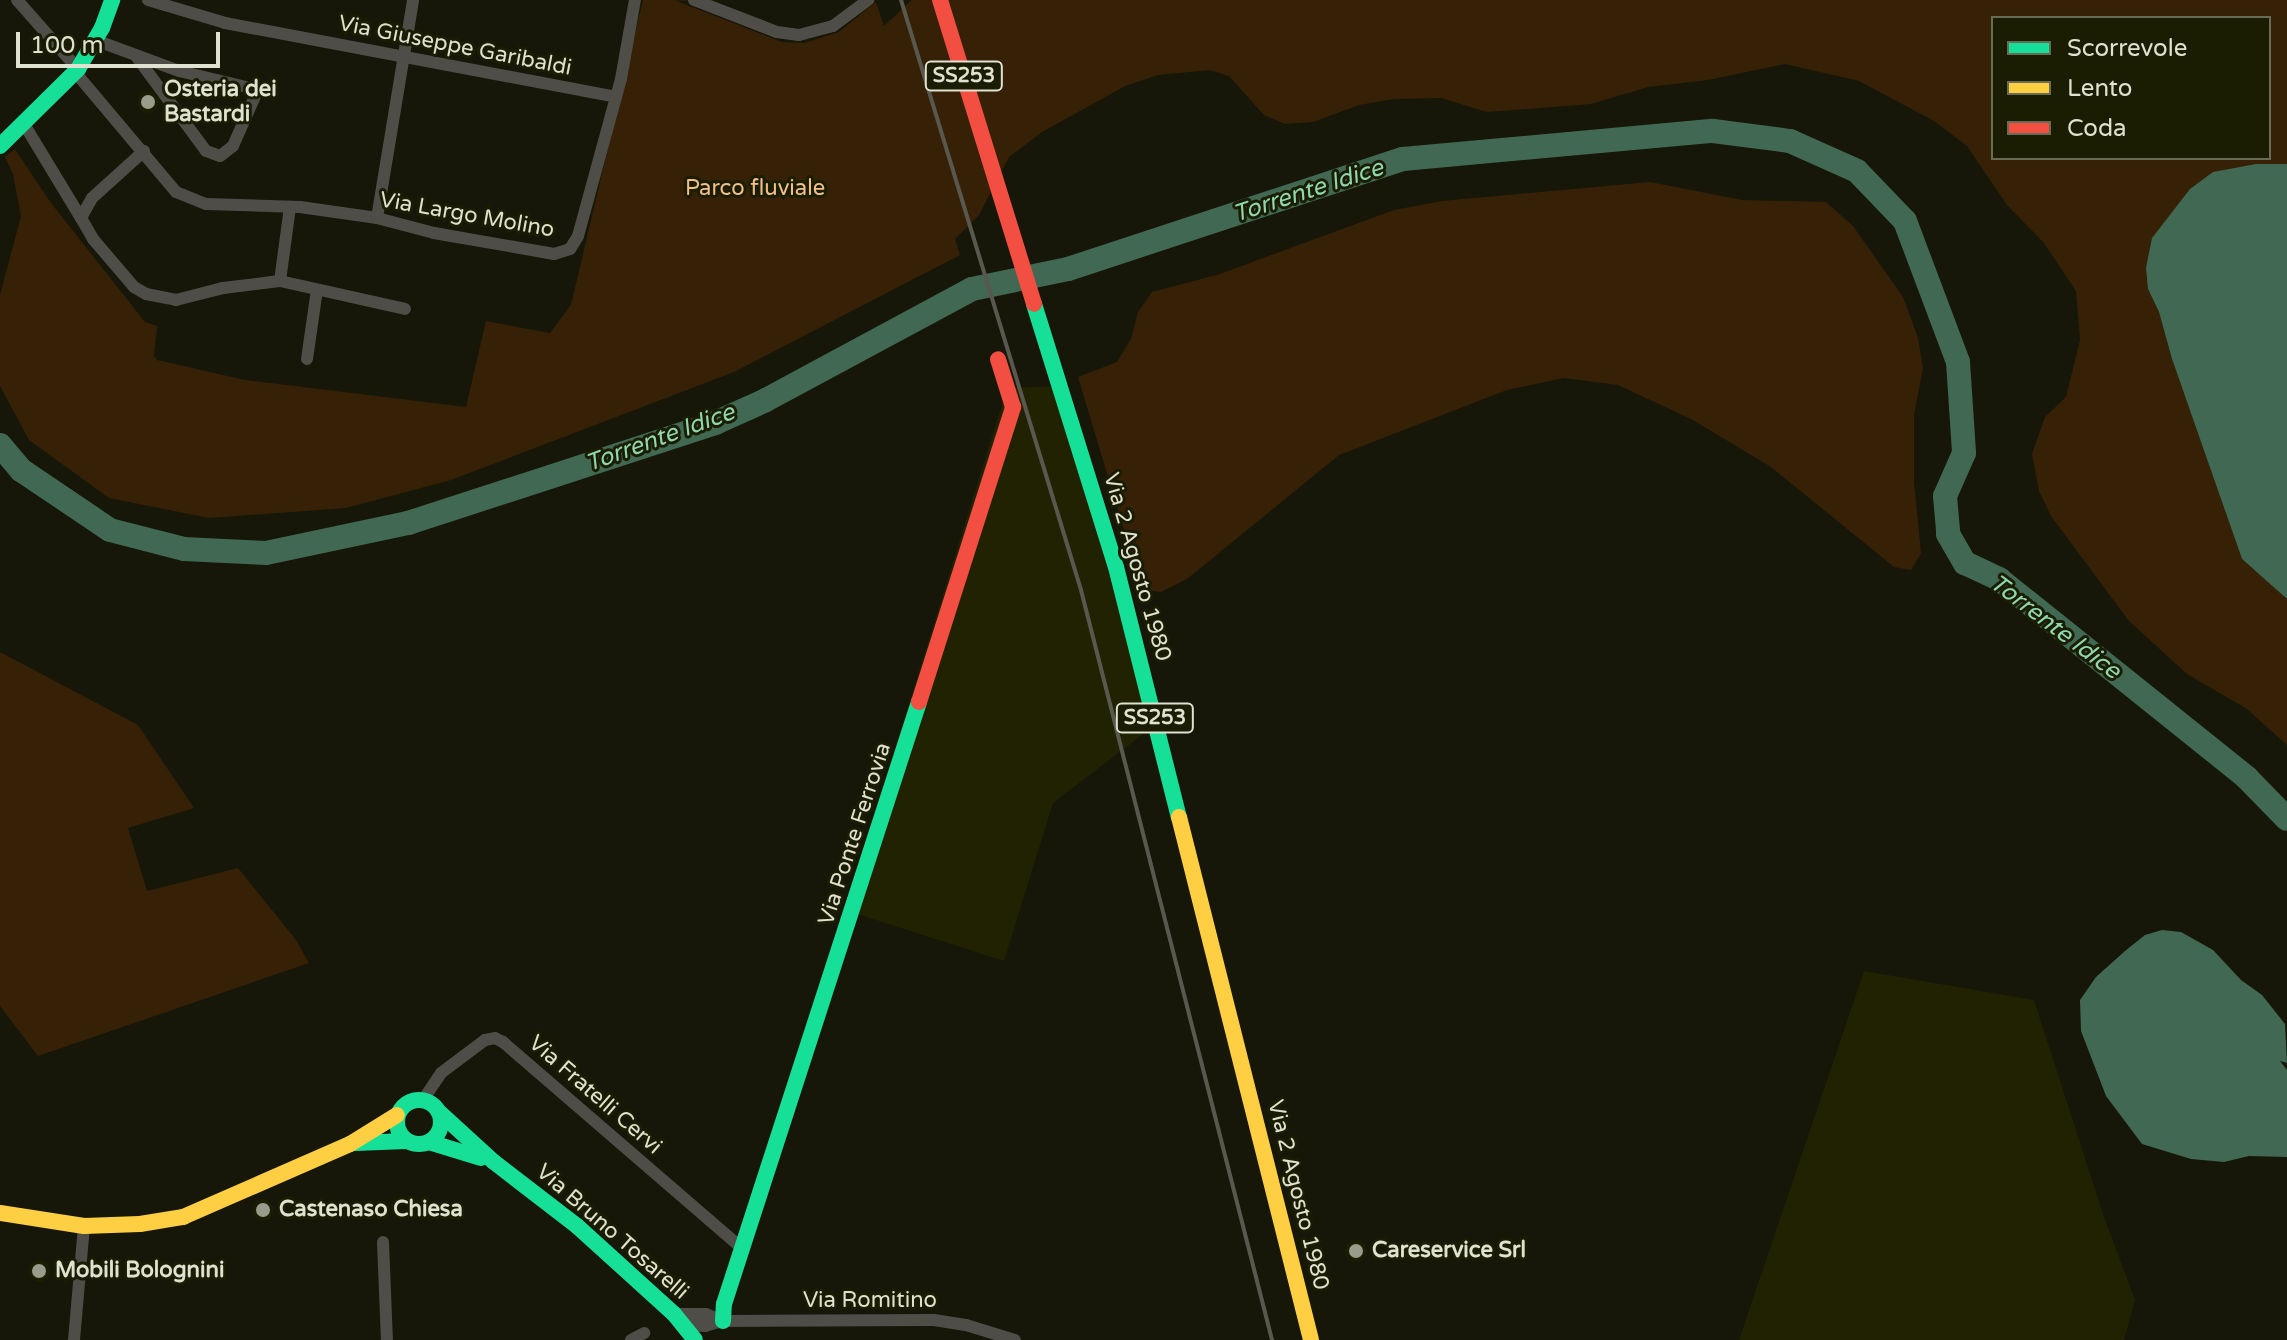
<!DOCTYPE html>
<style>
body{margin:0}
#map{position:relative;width:2287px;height:1340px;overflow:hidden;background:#161708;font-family:"Varela Round",sans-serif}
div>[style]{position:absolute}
.built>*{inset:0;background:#202201}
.green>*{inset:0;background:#362106}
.water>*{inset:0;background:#416852}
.river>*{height:24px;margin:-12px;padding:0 12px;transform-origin:12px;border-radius:12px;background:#416852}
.street>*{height:12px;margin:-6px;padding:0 6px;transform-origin:6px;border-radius:6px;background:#4e4d48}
.fast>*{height:16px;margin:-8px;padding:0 8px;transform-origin:8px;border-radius:8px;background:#16e098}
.fast>.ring{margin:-8px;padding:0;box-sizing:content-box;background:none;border:16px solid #16e098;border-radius:50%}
.slow>*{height:16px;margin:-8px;padding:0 8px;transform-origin:8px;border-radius:8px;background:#ffcf43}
.jam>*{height:16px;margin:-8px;padding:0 8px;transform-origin:8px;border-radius:8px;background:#f24e42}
.rail>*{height:4px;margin:-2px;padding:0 2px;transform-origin:2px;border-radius:2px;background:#59584f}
.dots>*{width:22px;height:22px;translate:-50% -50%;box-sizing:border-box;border:4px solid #1b1d02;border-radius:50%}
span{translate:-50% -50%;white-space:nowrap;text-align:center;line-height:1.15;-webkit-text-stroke:6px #1b1d02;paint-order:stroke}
.shield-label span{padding:2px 6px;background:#1b1d02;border:2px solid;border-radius:6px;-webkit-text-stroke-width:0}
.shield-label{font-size:20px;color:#dfe2d1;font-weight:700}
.street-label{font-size:22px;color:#dfe2d1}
.poi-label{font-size:22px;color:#dfe2d1;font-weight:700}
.left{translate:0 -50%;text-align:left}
.park-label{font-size:22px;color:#f2be8a}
.water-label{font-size:24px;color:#8fd7b0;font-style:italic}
.legend{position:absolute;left:1991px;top:16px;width:280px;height:144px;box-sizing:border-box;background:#1b1d02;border:2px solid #696c55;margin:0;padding:10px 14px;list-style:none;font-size:24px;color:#dfe2d1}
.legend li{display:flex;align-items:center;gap:16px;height:40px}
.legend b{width:40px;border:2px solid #696c55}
.scale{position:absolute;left:16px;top:32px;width:204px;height:36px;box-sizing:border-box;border:4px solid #dfe2d1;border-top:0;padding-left:10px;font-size:24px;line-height:28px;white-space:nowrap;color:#dfe2d1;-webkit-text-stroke:6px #1b1d02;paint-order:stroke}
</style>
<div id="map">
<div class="built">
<i style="clip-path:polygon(1056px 386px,1163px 719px,1053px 803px,1004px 961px,845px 910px,1007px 388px)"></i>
<i style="clip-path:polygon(1864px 971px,2034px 1000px,2103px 1214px,2135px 1300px,2124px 1340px,1739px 1340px)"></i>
</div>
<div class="green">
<i style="clip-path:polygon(evenodd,643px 0,674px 0,782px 42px,804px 43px,839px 32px,876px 2px,884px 26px,912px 0,2287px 0,2287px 164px,2256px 164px,2169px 217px,2152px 238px,2148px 289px,2159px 312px,2172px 359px,2242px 559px,2287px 599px,2287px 745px,2247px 709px,2187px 674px,2129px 621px,2051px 516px,2039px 491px,2032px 454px,2045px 417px,2066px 397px,2080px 340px,2076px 291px,2044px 243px,2007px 205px,1967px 146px,1934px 121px,1859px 81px,1785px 64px,1708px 80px,1648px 87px,1591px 104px,1487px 112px,1441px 98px,1394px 99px,1359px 105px,1313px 122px,1285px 124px,1264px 115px,1229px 76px,1210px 70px,1158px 75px,1125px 86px,1042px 132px,1009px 157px,979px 215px,955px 239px,960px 255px,734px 372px,451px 480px,346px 508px,209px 518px,109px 498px,29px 440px,0 386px,0 295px,21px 216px,13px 174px,5px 157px,15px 149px,51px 203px,145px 322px,157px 326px,154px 356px,157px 360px,245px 380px,466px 407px,486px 321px,550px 333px,571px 305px,643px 0,1993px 18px,2269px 18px,2269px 158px,1993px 158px,1993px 18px)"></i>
<i style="clip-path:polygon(1650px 182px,1742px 200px,1826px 202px,1853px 226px,1903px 297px,1918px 338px,1923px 368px,1914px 415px,1914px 482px,1921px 553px,1911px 570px,1894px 567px,1771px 467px,1693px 420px,1618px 385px,1564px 378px,1507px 390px,1339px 455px,1187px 579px,1161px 592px,1142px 590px,1078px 377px,1117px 362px,1131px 339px,1138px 312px,1152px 292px,1220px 274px,1394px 210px,1442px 201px)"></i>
<i style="clip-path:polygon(0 652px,138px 725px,194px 808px,128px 828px,147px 891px,238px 868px,296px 940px,309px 963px,38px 1056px,0 1006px)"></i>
</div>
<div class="water">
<i style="clip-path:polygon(2256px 164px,2287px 164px,2287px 599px,2242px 559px,2172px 359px,2159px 312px,2148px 289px,2146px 268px,2152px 238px,2190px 189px,2213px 172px)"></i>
<i style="clip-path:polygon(2162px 930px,2181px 932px,2213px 950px,2241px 980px,2262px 995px,2285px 1024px,2287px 1063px,2280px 1061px,2287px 1070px,2287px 1157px,2249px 1156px,2224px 1162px,2191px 1159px,2142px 1144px,2106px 1096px,2081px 1031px,2080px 1000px,2096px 977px,2125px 951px,2145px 935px)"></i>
</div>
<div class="river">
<i style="left:0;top:445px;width:33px;rotate:50deg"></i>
<i style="left:21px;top:470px;width:107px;rotate:34deg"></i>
<i style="left:110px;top:530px;width:76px;rotate:14.4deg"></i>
<i style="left:184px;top:549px;width:82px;rotate:2.8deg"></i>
<i style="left:266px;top:553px;width:145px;rotate:-11.9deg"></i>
<i style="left:408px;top:523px;width:323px;rotate:-18deg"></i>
<i style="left:715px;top:423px;width:54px;rotate:-24.2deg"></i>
<i style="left:764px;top:401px;width:236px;rotate:-28.3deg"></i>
<i style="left:972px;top:289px;width:98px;rotate:-11.8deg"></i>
<i style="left:1068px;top:269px;width:353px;rotate:-18.2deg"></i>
<i style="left:1403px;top:159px;width:311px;rotate:-5.2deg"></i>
<i style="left:1713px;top:131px;width:78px;rotate:7.4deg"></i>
<i style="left:1790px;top:141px;width:73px;rotate:24.1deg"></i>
<i style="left:1857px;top:171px;width:69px;rotate:46.2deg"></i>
<i style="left:1905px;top:221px;width:151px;rotate:69.4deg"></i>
<i style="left:1958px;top:362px;width:91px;rotate:86.2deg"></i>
<i style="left:1964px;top:453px;width:47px;rotate:113.8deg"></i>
<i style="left:1945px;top:496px;width:38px;rotate:85deg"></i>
<i style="left:1948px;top:534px;width:34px;rotate:60deg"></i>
<i style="left:1965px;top:563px;width:38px;rotate:25deg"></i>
<i style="left:1999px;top:579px;width:318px;rotate:38.7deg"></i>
<i style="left:2247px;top:778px;width:57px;rotate:45.7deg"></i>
</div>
<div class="street">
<i style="left:17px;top:0;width:92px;rotate:48.5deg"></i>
<i style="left:148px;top:0;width:80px;rotate:16.6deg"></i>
<i style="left:225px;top:23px;width:398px;rotate:10.7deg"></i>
<i style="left:694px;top:0;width:89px;rotate:21.1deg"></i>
<i style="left:777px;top:32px;width:22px;rotate:8deg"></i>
<i style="left:799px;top:35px;width:35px;rotate:-15deg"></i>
<i style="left:833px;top:26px;width:44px;rotate:-36.6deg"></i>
<i style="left:95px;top:40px;width:90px;rotate:20.3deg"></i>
<i style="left:179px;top:71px;width:69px;rotate:13.4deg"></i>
<i style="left:246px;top:87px;width:12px;rotate:35deg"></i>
<i style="left:256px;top:94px;width:57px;rotate:113.9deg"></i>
<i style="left:233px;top:146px;width:16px;rotate:142deg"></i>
<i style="left:220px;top:156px;width:15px;rotate:-160deg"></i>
<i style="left:206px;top:151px;width:118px;rotate:-126.4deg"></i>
<i style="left:75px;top:72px;width:157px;rotate:49.9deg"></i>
<i style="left:176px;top:192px;width:32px;rotate:22deg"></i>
<i style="left:206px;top:204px;width:94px;rotate:1.8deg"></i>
<i style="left:300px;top:207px;width:78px;rotate:8.1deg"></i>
<i style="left:377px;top:218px;width:59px;rotate:14.7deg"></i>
<i style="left:434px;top:233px;width:122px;rotate:9.9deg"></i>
<i style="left:554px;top:254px;width:17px;rotate:-17deg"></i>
<i style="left:570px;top:249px;width:15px;rotate:-58deg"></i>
<i style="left:578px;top:236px;width:163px;rotate:-74.7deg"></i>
<i style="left:621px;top:79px;width:80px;rotate:-80deg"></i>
<i style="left:24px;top:124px;width:110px;rotate:58.8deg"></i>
<i style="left:144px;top:151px;width:70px;rotate:137.9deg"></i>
<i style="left:92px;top:198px;width:23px;rotate:119deg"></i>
<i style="left:81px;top:218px;width:24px;rotate:60deg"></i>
<i style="left:93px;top:239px;width:63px;rotate:49.5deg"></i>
<i style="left:134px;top:287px;width:14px;rotate:30deg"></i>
<i style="left:146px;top:294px;width:31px;rotate:11deg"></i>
<i style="left:176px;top:300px;width:49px;rotate:-14.3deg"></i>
<i style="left:223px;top:288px;width:57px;rotate:-7deg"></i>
<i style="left:280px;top:281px;width:75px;rotate:-82.3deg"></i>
<i style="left:377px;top:218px;width:221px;rotate:-80.6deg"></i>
<i style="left:280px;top:281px;width:128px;rotate:12.6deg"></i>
<i style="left:307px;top:359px;width:70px;rotate:-81.8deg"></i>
<i style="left:423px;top:1100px;width:32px;rotate:-56deg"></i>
<i style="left:441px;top:1073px;width:55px;rotate:-36.9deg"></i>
<i style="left:485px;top:1040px;width:10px;rotate:-11deg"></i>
<i style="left:495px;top:1038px;width:9px;rotate:27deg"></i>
<i style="left:503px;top:1042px;width:316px;rotate:40.8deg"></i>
<i style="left:383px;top:1242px;width:98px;rotate:87.7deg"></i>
<i style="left:674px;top:1314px;width:32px"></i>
<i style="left:706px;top:1314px;width:18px;rotate:22deg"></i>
<i style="left:684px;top:1325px;width:21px;rotate:3deg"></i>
<i style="left:705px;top:1326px;width:19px;rotate:-16deg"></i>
<i style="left:723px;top:1321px;width:211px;rotate:-0.3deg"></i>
<i style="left:934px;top:1320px;width:32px;rotate:9deg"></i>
<i style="left:966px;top:1325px;width:51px;rotate:17deg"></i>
<i style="left:74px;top:1340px;width:114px;rotate:-85deg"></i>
<i style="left:631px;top:1340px;width:15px;rotate:-28deg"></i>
</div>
<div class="fast">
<i style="left:0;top:146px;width:110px;rotate:-44.6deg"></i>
<i style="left:78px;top:69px;width:48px;rotate:-59.7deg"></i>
<i style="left:102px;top:28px;width:30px;rotate:-70deg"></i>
<i style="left:1034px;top:304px;width:275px;rotate:72.7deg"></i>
<i style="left:1116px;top:567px;width:258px;rotate:75.9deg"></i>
<i class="ring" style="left:397px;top:1100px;width:28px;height:28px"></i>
<i style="left:439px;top:1112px;width:74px;rotate:42.3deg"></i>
<i style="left:494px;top:1162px;width:105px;rotate:37.6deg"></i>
<i style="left:577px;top:1226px;width:131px;rotate:42.2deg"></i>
<i style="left:674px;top:1314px;width:33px;rotate:51deg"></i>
<i style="left:429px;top:1142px;width:54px;rotate:17.1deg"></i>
<i style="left:355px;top:1143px;width:52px;rotate:-2.2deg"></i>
<i style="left:723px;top:1321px;width:17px;rotate:-87deg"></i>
<i style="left:724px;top:1304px;width:633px;rotate:-72.05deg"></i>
</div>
<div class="slow">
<i style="left:1179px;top:817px;width:539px;rotate:75.83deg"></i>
<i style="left:0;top:1213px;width:85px;rotate:8.8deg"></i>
<i style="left:84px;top:1226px;width:56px;rotate:-2deg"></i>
<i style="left:140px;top:1224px;width:44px;rotate:-9.2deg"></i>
<i style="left:183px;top:1217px;width:182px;rotate:-23.6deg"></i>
<i style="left:350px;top:1144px;width:55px;rotate:-31.7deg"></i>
</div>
<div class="jam">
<i style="left:940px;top:0;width:318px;rotate:72.8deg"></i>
<i style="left:919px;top:702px;width:310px;rotate:-72.3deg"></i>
<i style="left:1013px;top:407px;width:50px;rotate:-107.4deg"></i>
</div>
<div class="rail">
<i style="left:901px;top:0;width:617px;rotate:73.03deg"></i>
<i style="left:1081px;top:590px;width:774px;rotate:75.71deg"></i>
</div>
<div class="dots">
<i style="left:148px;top:102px;background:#999b8b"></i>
<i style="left:263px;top:1210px;background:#999b8b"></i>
<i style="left:1356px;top:1251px;background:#999b8b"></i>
<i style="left:39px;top:1271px;background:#999b8b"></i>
</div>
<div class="shield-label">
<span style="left:964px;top:76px">SS253</span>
<span style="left:1155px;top:718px">SS253</span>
</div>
<div class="street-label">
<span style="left:455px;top:46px;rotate:11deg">Via Giuseppe Garibaldi</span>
<span style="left:467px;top:215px;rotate:10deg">Via Largo Molino</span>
<span style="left:1137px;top:567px;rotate:74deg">Via 2 Agosto 1980</span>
<span style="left:855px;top:834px;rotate:-72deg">Via Ponte Ferrovia</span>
<span style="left:595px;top:1095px;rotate:41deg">Via Fratelli Cervi</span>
<span style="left:1298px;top:1195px;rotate:76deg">Via 2 Agosto 1980</span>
<span style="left:612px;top:1232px;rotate:41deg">Via Bruno Tosarelli</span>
<span style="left:870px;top:1301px">Via Romitino</span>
</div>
<div class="poi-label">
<span class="left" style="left:164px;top:102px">Osteria dei<br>Bastardi</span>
<span class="left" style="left:279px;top:1210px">Castenaso Chiesa</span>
<span class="left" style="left:1372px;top:1251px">Careservice Srl</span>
<span class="left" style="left:55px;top:1271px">Mobili Bolognini</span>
</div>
<div class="park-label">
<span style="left:755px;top:189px">Parco fluviale</span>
</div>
<div class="water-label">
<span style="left:1308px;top:191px;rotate:-18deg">Torrente Idice</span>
<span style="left:660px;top:438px;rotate:-20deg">Torrente Idice</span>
<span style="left:2055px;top:627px;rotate:37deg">Torrente Idice</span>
</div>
<ul class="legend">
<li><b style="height:10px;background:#16e098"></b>Scorrevole</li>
<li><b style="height:10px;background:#ffcf43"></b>Lento</li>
<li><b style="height:10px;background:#f24e42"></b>Coda</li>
</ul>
<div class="scale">100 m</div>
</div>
